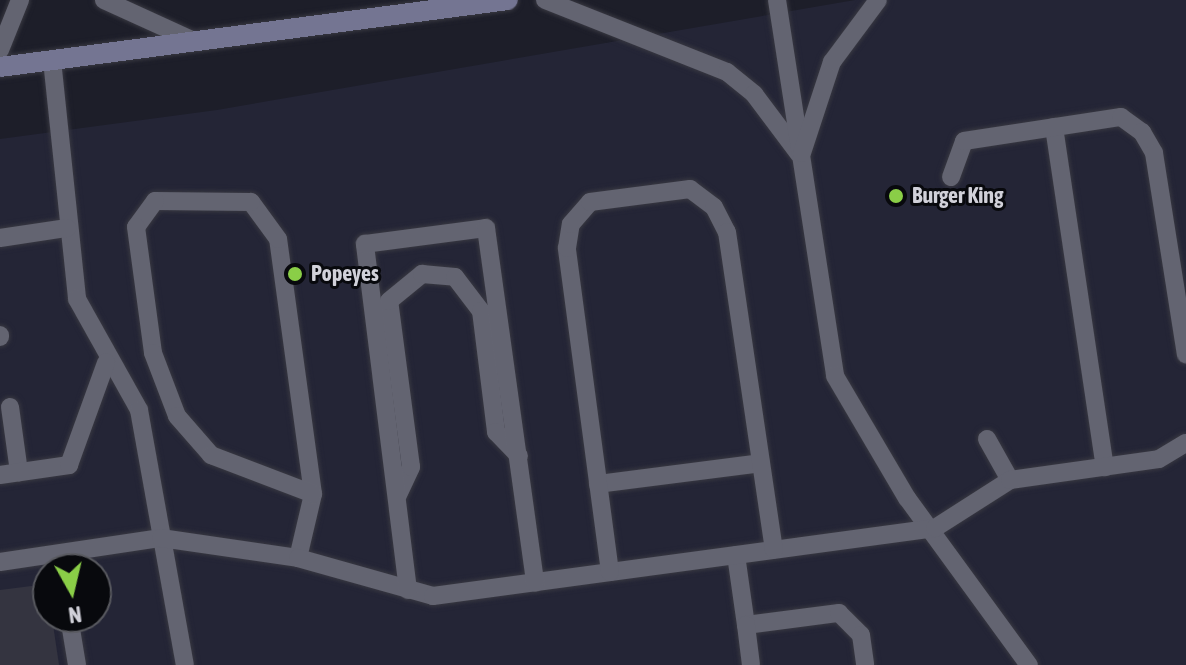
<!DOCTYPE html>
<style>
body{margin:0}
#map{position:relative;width:1186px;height:665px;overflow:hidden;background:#1d1e29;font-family:"Asap Condensed",sans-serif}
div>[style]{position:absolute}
.built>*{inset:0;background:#242536}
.building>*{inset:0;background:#343440}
.roads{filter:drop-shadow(0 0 2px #383841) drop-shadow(0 0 2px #383841)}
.service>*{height:18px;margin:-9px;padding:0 9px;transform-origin:9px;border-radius:9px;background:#636471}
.secondary>*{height:20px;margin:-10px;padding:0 10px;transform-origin:10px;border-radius:10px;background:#747592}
.dots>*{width:22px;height:22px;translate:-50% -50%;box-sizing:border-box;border:4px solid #08090d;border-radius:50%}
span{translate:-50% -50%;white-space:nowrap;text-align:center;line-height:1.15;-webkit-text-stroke:6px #08090d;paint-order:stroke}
.poi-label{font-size:22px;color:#d1d1d9;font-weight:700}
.left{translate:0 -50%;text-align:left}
.north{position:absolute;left:32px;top:553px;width:80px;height:80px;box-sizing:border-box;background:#08090d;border:2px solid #58595f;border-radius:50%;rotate:172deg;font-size:22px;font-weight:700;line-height:32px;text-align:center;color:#d1d1d9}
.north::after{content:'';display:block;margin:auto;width:28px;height:36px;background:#8ace47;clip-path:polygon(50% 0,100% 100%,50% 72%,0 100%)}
</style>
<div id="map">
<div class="built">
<i style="clip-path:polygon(evenodd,855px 0,1186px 0,1186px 665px,0 665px,0 139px,217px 110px,855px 0,48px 569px,96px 569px,96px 617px,48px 617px,48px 569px)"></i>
</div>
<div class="building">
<i style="clip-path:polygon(47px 584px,59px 665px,0 665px,0 590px)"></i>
</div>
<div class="roads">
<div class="service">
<i style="left:104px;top:0;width:101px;rotate:24.5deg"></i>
<i style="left:545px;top:0;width:196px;rotate:21.6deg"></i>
<i style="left:727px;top:72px;width:35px;rotate:39deg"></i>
<i style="left:754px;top:94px;width:75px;rotate:53.1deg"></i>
<i style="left:777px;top:0;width:380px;rotate:81.2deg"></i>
<i style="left:835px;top:376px;width:142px;rotate:59.5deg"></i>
<i style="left:907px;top:498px;width:207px;rotate:53.9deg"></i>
<i style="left:0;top:50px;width:54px;rotate:-68.2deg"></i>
<i style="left:52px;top:60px;width:240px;rotate:84deg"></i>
<i style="left:77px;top:299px;width:127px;rotate:60.8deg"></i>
<i style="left:139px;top:410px;width:259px;rotate:79.8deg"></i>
<i style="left:1054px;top:127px;width:344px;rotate:81.5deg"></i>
<i style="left:802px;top:153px;width:96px;rotate:-71.8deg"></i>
<i style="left:832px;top:62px;width:77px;rotate:-53.4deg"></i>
<i style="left:951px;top:177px;width:38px;rotate:-70deg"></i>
<i style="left:964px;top:141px;width:159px;rotate:-8.7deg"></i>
<i style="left:1121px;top:117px;width:26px;rotate:36deg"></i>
<i style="left:1142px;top:132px;width:24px;rotate:60deg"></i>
<i style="left:1154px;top:153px;width:204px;rotate:81deg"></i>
<i style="left:0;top:238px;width:68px;rotate:-8.5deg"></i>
<i style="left:0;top:335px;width:2px;rotate:90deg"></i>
<i style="left:10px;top:407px;width:66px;rotate:82.1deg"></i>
<i style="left:987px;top:439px;width:47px;rotate:60.7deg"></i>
<i style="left:0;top:475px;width:70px;rotate:-8.2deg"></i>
<i style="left:69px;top:465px;width:109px;rotate:-70.1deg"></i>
<i style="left:598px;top:484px;width:164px;rotate:-7.3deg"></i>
<i style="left:398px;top:495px;width:31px;rotate:-65deg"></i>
<i style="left:411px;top:467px;width:167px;rotate:-97.5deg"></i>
<i style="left:389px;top:301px;width:43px;rotate:-39.3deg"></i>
<i style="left:422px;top:274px;width:33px;rotate:5deg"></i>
<i style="left:455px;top:277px;width:43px;rotate:52.6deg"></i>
<i style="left:481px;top:311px;width:122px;rotate:82.9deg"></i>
<i style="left:496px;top:432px;width:33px;rotate:46deg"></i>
<i style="left:736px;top:555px;width:71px;rotate:81.9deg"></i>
<i style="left:746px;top:625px;width:94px;rotate:-7.4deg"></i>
<i style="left:839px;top:613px;width:31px;rotate:45deg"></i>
<i style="left:861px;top:635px;width:30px;rotate:82deg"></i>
<i style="left:298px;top:558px;width:66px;rotate:-76.8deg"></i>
<i style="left:313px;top:494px;width:257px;rotate:-97.8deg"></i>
<i style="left:278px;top:239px;width:46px;rotate:-126.1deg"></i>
<i style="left:251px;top:202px;width:96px;rotate:-179.4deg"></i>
<i style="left:155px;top:201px;width:32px;rotate:126deg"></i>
<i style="left:136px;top:227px;width:127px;rotate:82.3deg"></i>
<i style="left:153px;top:353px;width:67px;rotate:69.1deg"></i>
<i style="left:177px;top:416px;width:52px;rotate:48.9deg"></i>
<i style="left:211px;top:455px;width:109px;rotate:20.9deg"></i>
<i style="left:0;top:562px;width:163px;rotate:-8.5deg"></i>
<i style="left:161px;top:538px;width:138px;rotate:8.3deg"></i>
<i style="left:298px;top:558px;width:140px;rotate:15.7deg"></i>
<i style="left:433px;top:596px;width:507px;rotate:-7.71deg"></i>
<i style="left:935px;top:528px;width:89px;rotate:-32.6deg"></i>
<i style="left:1010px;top:480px;width:150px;rotate:-8deg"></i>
<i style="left:1159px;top:459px;width:31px;rotate:-31deg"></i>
<i style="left:610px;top:572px;width:327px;rotate:-97.6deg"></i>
<i style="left:567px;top:248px;width:24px;rotate:-81deg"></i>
<i style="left:571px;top:224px;width:29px;rotate:-49deg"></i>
<i style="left:590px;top:202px;width:101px;rotate:-7.4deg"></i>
<i style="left:690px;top:189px;width:30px;rotate:37deg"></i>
<i style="left:714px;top:207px;width:28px;rotate:63deg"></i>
<i style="left:727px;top:232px;width:321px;rotate:81.6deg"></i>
<i style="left:408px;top:590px;width:349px;rotate:-97.1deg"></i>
<i style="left:365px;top:244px;width:122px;rotate:-7.5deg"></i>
<i style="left:486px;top:228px;width:358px;rotate:82.1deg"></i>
<i style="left:69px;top:617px;width:49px;rotate:80.5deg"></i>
<i style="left:746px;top:625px;width:40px;rotate:82.9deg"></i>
</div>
<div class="secondary">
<i style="left:0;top:67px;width:512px;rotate:-7.51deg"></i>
</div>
</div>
<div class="dots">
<i style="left:896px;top:196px;background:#8ace47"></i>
<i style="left:295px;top:274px;background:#8ace47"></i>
</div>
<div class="poi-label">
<span class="left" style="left:912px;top:196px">Burger King</span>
<span class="left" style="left:311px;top:274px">Popeyes</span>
</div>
<div class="north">N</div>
</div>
